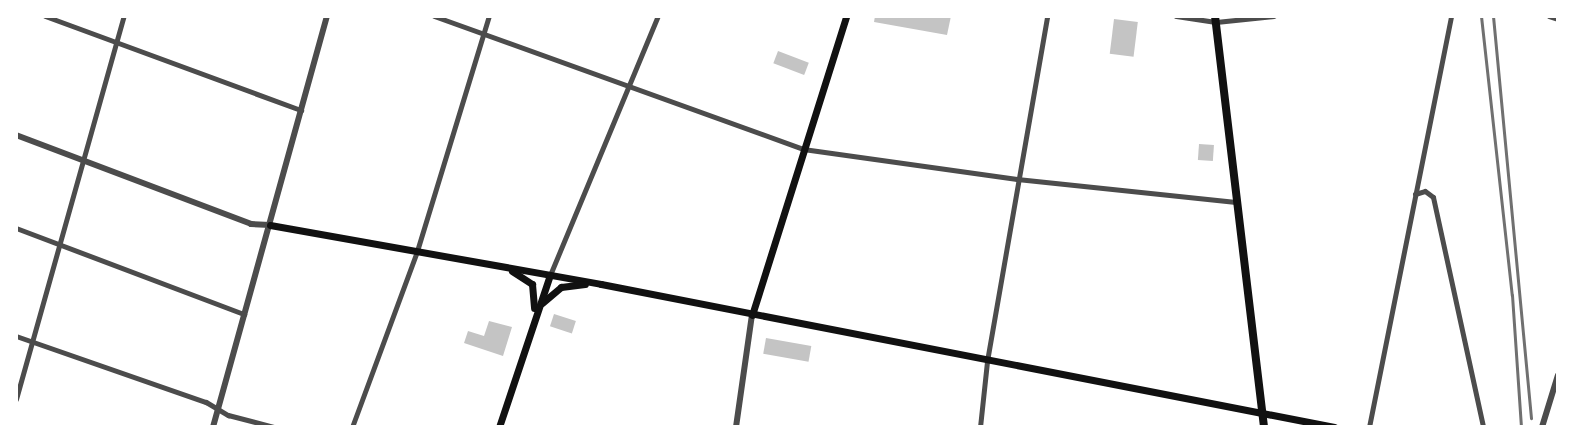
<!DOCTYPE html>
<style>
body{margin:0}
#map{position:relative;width:1574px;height:443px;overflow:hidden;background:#fff;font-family:Overpass,sans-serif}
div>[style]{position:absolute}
.building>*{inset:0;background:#c4c4c4;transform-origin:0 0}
.minor>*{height:5px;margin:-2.5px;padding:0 2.5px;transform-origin:2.5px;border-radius:2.5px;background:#4c4c4c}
.tertiary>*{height:6px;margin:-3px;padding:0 3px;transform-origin:3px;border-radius:3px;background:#4c4c4c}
.secondary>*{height:7px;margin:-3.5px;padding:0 3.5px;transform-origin:3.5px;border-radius:3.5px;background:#111}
.primary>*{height:8px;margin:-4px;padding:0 4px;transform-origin:4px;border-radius:4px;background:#111}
.rail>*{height:3px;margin:-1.5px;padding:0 1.5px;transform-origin:1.5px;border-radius:1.5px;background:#707070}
span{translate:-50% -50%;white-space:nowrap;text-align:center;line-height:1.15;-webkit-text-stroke:4.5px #fff;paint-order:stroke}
.frame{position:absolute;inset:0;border:18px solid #fff;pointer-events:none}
</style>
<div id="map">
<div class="building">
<i style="clip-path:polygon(875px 16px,951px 16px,947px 35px,874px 22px)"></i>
<i style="left:1114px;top:19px;width:24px;height:35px;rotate:7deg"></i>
<i style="left:778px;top:51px;width:33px;height:13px;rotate:21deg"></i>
<i style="left:1199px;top:144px;width:15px;height:16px;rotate:4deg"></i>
<i style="left:554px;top:314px;width:23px;height:13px;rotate:18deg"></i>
<i style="clip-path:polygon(489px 321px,512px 327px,503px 356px,464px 343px,468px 331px,484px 336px)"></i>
<i style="left:766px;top:338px;width:46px;height:16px;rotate:10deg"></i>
</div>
<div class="minor">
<i style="left:45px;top:16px;width:273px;rotate:20.2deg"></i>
<i style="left:434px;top:16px;width:392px;rotate:19.8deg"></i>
<i style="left:803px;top:149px;width:216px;rotate:8deg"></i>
<i style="left:1017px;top:179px;width:220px;rotate:6deg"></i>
<i style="left:1176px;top:16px;width:40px;rotate:8.5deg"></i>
<i style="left:1216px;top:22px;width:58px;rotate:-5.9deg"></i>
<i style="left:1549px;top:16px;width:9px;rotate:18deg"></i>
<i style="left:1415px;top:194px;width:10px;rotate:-17deg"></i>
<i style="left:1425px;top:191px;width:10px;rotate:37deg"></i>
<i style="left:1433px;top:197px;width:235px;rotate:77.7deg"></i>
<i style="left:16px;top:228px;width:244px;rotate:20.7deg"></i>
<i style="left:550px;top:275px;width:281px;rotate:-67.4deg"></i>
<i style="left:16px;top:336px;width:201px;rotate:19.2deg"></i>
<i style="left:206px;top:402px;width:26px;rotate:31deg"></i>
<i style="left:228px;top:415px;width:48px;rotate:14.6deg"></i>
<i style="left:16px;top:399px;width:398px;rotate:-74.3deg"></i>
<i style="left:352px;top:427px;width:188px;rotate:-69.7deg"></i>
<i style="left:417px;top:251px;width:246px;rotate:-73deg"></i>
<i style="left:980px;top:427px;width:66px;rotate:-83.9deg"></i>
<i style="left:987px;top:361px;width:350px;rotate:-80.1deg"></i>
<i style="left:1369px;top:427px;width:419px;rotate:-78.7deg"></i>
</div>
<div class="tertiary">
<i style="left:16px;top:135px;width:251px;rotate:20.7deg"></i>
<i style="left:251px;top:224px;width:19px;rotate:3deg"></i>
<i style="left:213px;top:427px;width:427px;rotate:-74.5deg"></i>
<i style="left:736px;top:427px;width:113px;rotate:-81.9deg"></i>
<i style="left:1542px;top:427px;width:54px;rotate:-72.9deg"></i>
</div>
<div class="secondary">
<i style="left:270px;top:225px;width:336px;rotate:10.1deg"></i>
<i style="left:601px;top:284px;width:747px;rotate:11.04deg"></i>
<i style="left:512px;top:271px;width:24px;rotate:33deg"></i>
<i style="left:532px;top:284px;width:24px;rotate:85deg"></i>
<i style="left:542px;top:303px;width:25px;rotate:-40deg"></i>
<i style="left:561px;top:287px;width:24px;rotate:-7deg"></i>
<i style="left:752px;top:315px;width:313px;rotate:-72.5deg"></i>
<i style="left:499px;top:427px;width:160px;rotate:-71.5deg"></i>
</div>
<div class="primary">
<i style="left:1215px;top:16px;width:414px;rotate:83.2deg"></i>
</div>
<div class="rail">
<i style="left:1481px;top:16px;width:281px;rotate:83.7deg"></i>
<i style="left:1512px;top:295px;width:132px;rotate:86.1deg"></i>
<i style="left:1493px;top:16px;width:404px;rotate:84.6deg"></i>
</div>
<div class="frame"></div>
</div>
